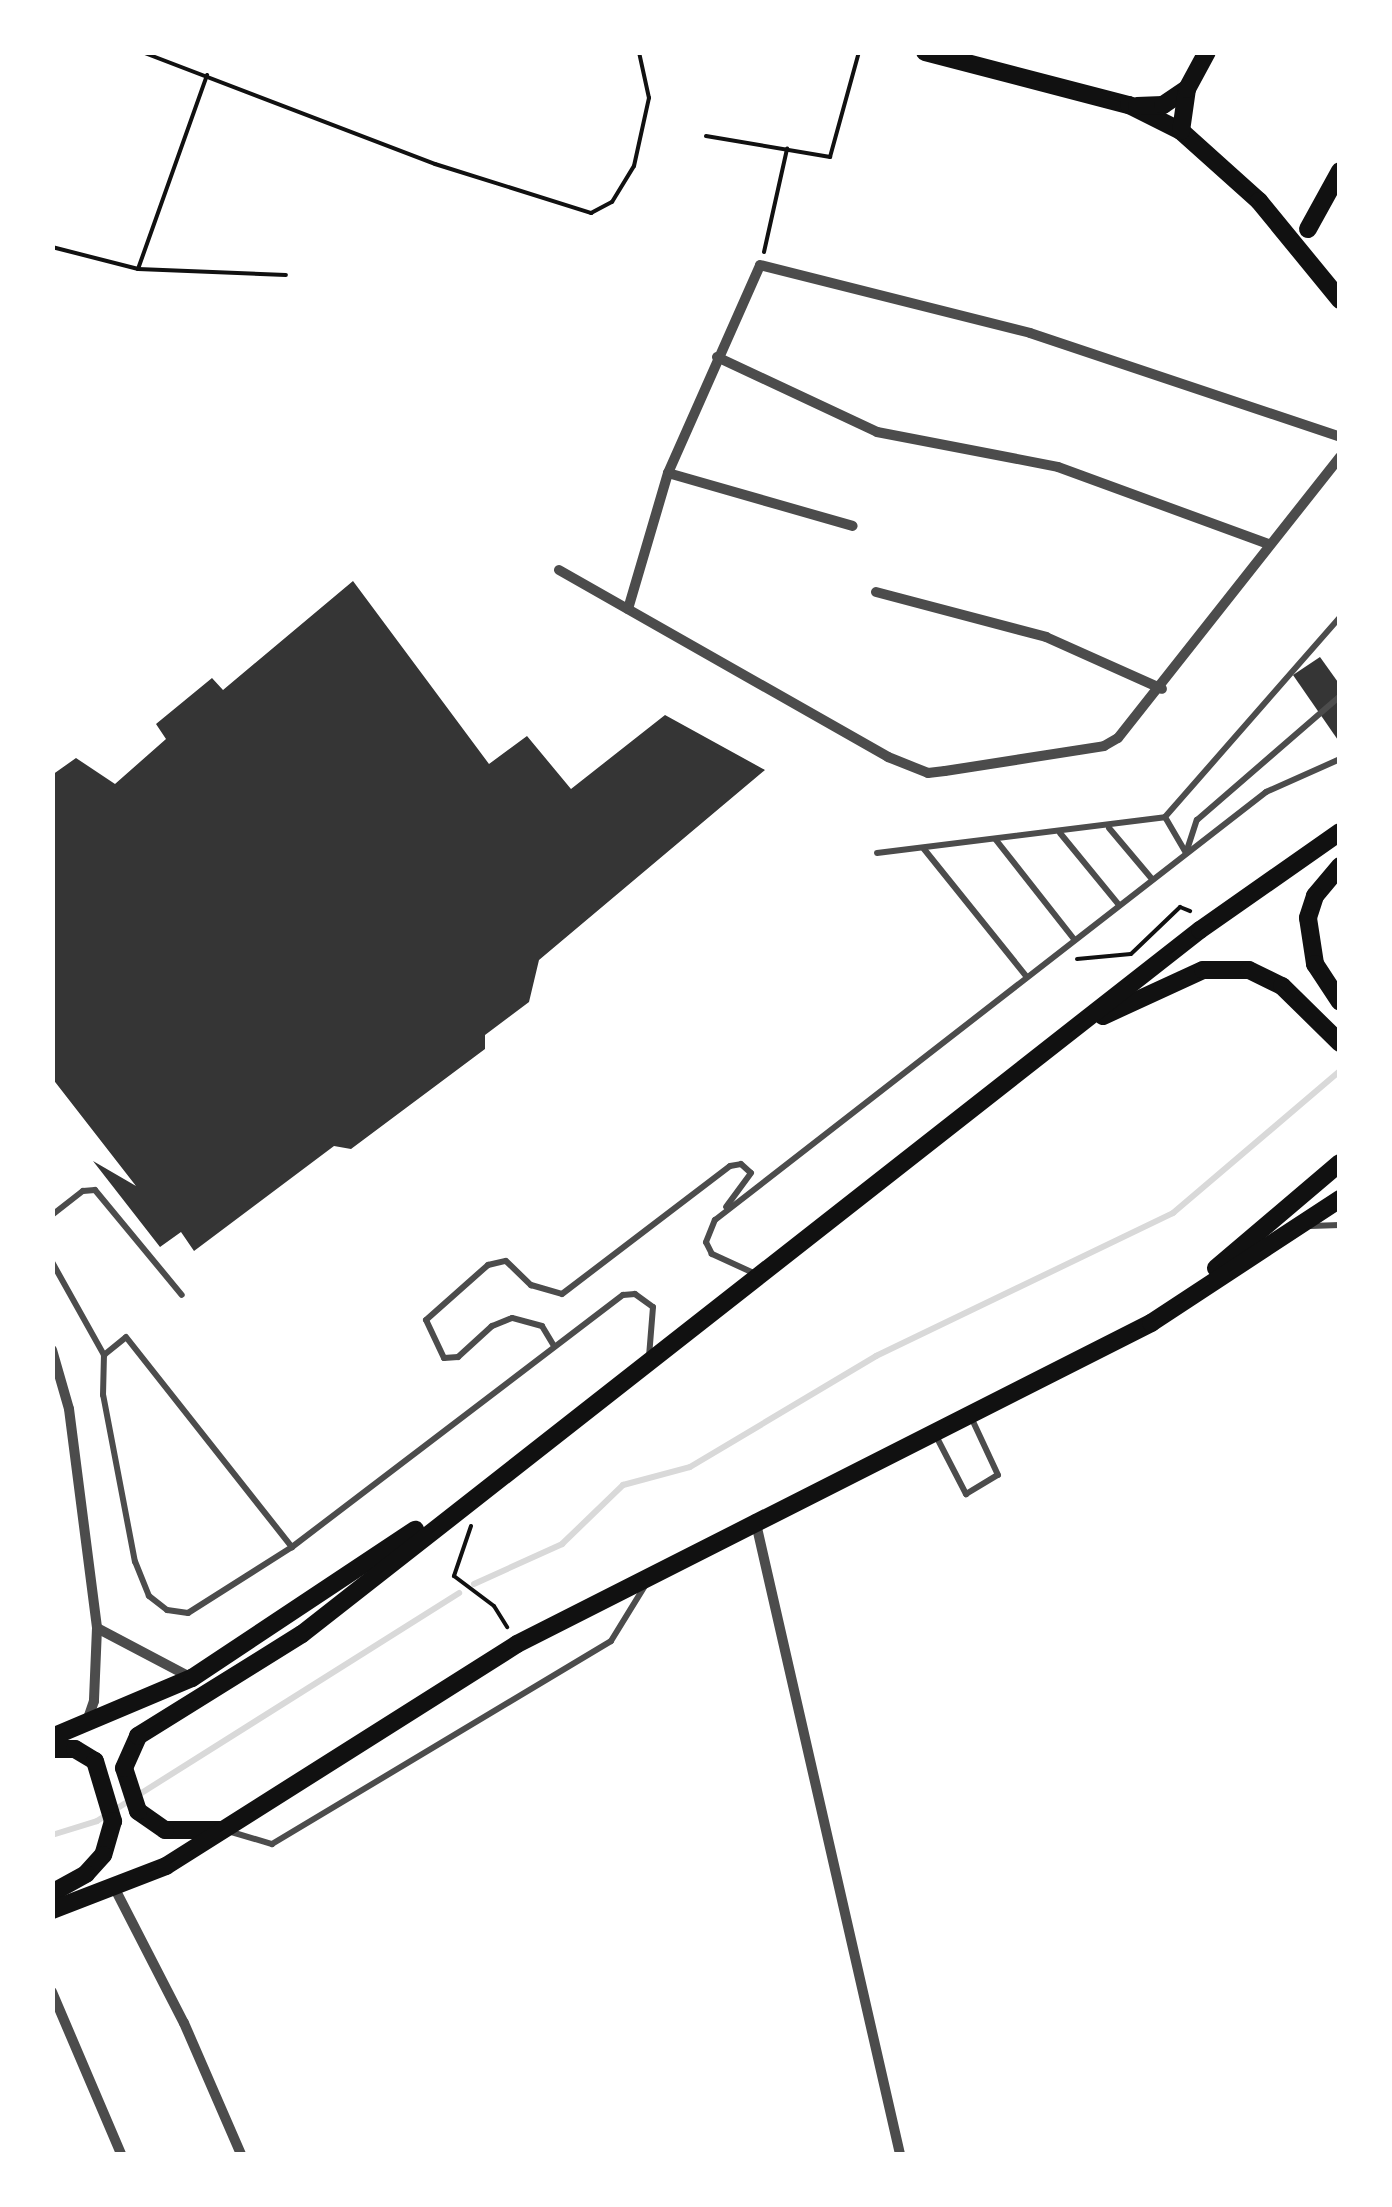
<!DOCTYPE html>
<style>
body{margin:0}
#map{position:relative;width:1392px;height:2207px;overflow:hidden;background:#fff;font-family:Mulish,sans-serif}
div>[style]{position:absolute}
.stream>*{height:6px;margin:-3px;padding:0 3px;transform-origin:3px;border-radius:3px;background:#d9d9d9}
.building>*{inset:0;background:#353535}
.path>*{height:4px;margin:-2px;padding:0 2px;transform-origin:2px;border-radius:2px;background:#111}
.service>*{height:6px;margin:-3px;padding:0 3px;transform-origin:3px;border-radius:3px;background:#4c4c4c}
.minor>*{height:10px;margin:-5px;padding:0 5px;transform-origin:5px;border-radius:5px;background:#4c4c4c}
.secondary>*{height:18px;margin:-9px;padding:0 9px;transform-origin:9px;border-radius:9px;background:#111}
span{translate:-50% -50%;white-space:nowrap;text-align:center;line-height:1.15;-webkit-text-stroke:9px #fff;paint-order:stroke}
.frame{position:absolute;inset:0;border:55px solid #fff;pointer-events:none}
</style>
<div id="map">
<div class="stream">
<i style="left:474px;top:1584px;width:97px;rotate:-24.4deg"></i>
<i style="left:562px;top:1544px;width:85px;rotate:-44deg"></i>
<i style="left:623px;top:1485px;width:69px;rotate:-15deg"></i>
<i style="left:690px;top:1467px;width:217px;rotate:-30.8deg"></i>
<i style="left:876px;top:1356px;width:330px;rotate:-25.7deg"></i>
<i style="left:1173px;top:1213px;width:219px;rotate:-40.4deg"></i>
<i style="left:52px;top:1835px;width:47px;rotate:-17.3deg"></i>
<i style="left:97px;top:1821px;width:428px;rotate:-32.2deg"></i>
</div>
<div class="building">
<i style="clip-path:polygon(353px 581px,489px 764px,527px 736px,571px 789px,665px 715px,765px 770px,539px 960px,529px 1002px,485px 1035px,485px 1049px,351px 1149px,334px 1146px,194px 1251px,181px 1232px,160px 1247px,93px 1161px,136px 1186px,52px 1078px,52px 775px,76px 758px,115px 784px,166px 739px,156px 724px,212px 678px,223px 690px)"></i>
<i style="clip-path:polygon(1320px 657px,1340px 685px,1340px 743px,1293px 675px)"></i>
</div>
<div class="path">
<i style="left:142px;top:52px;width:314px;rotate:20.9deg"></i>
<i style="left:435px;top:164px;width:164px;rotate:17.4deg"></i>
<i style="left:591px;top:213px;width:24px;rotate:-28deg"></i>
<i style="left:612px;top:202px;width:42px;rotate:-58.6deg"></i>
<i style="left:634px;top:166px;width:70px;rotate:-77.6deg"></i>
<i style="left:649px;top:98px;width:47px;rotate:-102.3deg"></i>
<i style="left:706px;top:136px;width:126px;rotate:9.6deg"></i>
<i style="left:830px;top:157px;width:109px;rotate:-74.6deg"></i>
<i style="left:52px;top:247px;width:89px;rotate:14.3deg"></i>
<i style="left:138px;top:269px;width:148px;rotate:2.3deg"></i>
<i style="left:764px;top:252px;width:106px;rotate:-77.4deg"></i>
<i style="left:138px;top:269px;width:206px;rotate:-70.4deg"></i>
<i style="left:1077px;top:959px;width:54px;rotate:-5.3deg"></i>
<i style="left:1131px;top:954px;width:68px;rotate:-43.8deg"></i>
<i style="left:1180px;top:907px;width:11px;rotate:22deg"></i>
<i style="left:471px;top:1526px;width:53px;rotate:108.8deg"></i>
<i style="left:454px;top:1576px;width:50px;rotate:36.9deg"></i>
<i style="left:494px;top:1606px;width:25px;rotate:58deg"></i>
</div>
<div class="service">
<i style="left:1165px;top:817px;width:42px;rotate:59.7deg"></i>
<i style="left:1186px;top:853px;width:35px;rotate:-72deg"></i>
<i style="left:1197px;top:820px;width:189px;rotate:-40.9deg"></i>
<i style="left:1109px;top:828px;width:67px;rotate:49.9deg"></i>
<i style="left:1060px;top:833px;width:93px;rotate:50.7deg"></i>
<i style="left:996px;top:840px;width:126px;rotate:51.8deg"></i>
<i style="left:924px;top:849px;width:163px;rotate:51.2deg"></i>
<i style="left:877px;top:853px;width:290px;rotate:-7.1deg"></i>
<i style="left:1165px;top:817px;width:266px;rotate:-48.8deg"></i>
<i style="left:52px;top:1215px;width:39px;rotate:-38deg"></i>
<i style="left:83px;top:1191px;width:12px;rotate:-5deg"></i>
<i style="left:95px;top:1190px;width:136px;rotate:50.4deg"></i>
<i style="left:1310px;top:1226px;width:30px;rotate:-2deg"></i>
<i style="left:52px;top:1262px;width:107px;rotate:60.8deg"></i>
<i style="left:758px;top:1275px;width:51px;rotate:-155.5deg"></i>
<i style="left:712px;top:1254px;width:13px;rotate:-117deg"></i>
<i style="left:706px;top:1242px;width:24px;rotate:-68deg"></i>
<i style="left:715px;top:1220px;width:698px;rotate:-37.84deg"></i>
<i style="left:1266px;top:792px;width:81px;rotate:-24deg"></i>
<i style="left:554px;top:1346px;width:23px;rotate:-121deg"></i>
<i style="left:542px;top:1326px;width:31px;rotate:-165deg"></i>
<i style="left:512px;top:1318px;width:22px;rotate:158deg"></i>
<i style="left:492px;top:1326px;width:46px;rotate:137.6deg"></i>
<i style="left:458px;top:1357px;width:14px;rotate:176deg"></i>
<i style="left:444px;top:1358px;width:42px;rotate:-115.3deg"></i>
<i style="left:426px;top:1320px;width:83px;rotate:-41.6deg"></i>
<i style="left:488px;top:1265px;width:18px;rotate:-13deg"></i>
<i style="left:506px;top:1261px;width:35px;rotate:44deg"></i>
<i style="left:531px;top:1285px;width:32px;rotate:16deg"></i>
<i style="left:562px;top:1294px;width:211px;rotate:-37.3deg"></i>
<i style="left:730px;top:1166px;width:11px;rotate:-10deg"></i>
<i style="left:741px;top:1164px;width:13px;rotate:42deg"></i>
<i style="left:751px;top:1173px;width:42px;rotate:126.3deg"></i>
<i style="left:935px;top:1434px;width:68px;rotate:62.7deg"></i>
<i style="left:966px;top:1494px;width:37px;rotate:-31deg"></i>
<i style="left:998px;top:1475px;width:64px;rotate:-115deg"></i>
<i style="left:292px;top:1547px;width:123px;rotate:147.6deg"></i>
<i style="left:188px;top:1613px;width:21px;rotate:-172deg"></i>
<i style="left:167px;top:1610px;width:23px;rotate:-142deg"></i>
<i style="left:149px;top:1596px;width:37px;rotate:-112deg"></i>
<i style="left:135px;top:1562px;width:170px;rotate:-100.8deg"></i>
<i style="left:103px;top:1395px;width:40px;rotate:-88.6deg"></i>
<i style="left:104px;top:1355px;width:28px;rotate:-39deg"></i>
<i style="left:126px;top:1337px;width:268px;rotate:51.7deg"></i>
<i style="left:292px;top:1547px;width:416px;rotate:-37.3deg"></i>
<i style="left:623px;top:1295px;width:12px;rotate:-5deg"></i>
<i style="left:635px;top:1294px;width:22px;rotate:36deg"></i>
<i style="left:653px;top:1307px;width:50px;rotate:94.6deg"></i>
<i style="left:228px;top:1831px;width:46px;rotate:16.5deg"></i>
<i style="left:272px;top:1844px;width:395px;rotate:-30.9deg"></i>
<i style="left:611px;top:1641px;width:67px;rotate:-58.4deg"></i>
</div>
<div class="minor">
<i style="left:717px;top:357px;width:177px;rotate:25.1deg"></i>
<i style="left:877px;top:432px;width:184px;rotate:10.9deg"></i>
<i style="left:1058px;top:467px;width:224px;rotate:20.1deg"></i>
<i style="left:668px;top:473px;width:192px;rotate:16deg"></i>
<i style="left:559px;top:570px;width:378px;rotate:29.6deg"></i>
<i style="left:888px;top:757px;width:43px;rotate:21.8deg"></i>
<i style="left:928px;top:773px;width:17px;rotate:-7deg"></i>
<i style="left:945px;top:771px;width:161px;rotate:-8.9deg"></i>
<i style="left:1104px;top:746px;width:16px;rotate:-30deg"></i>
<i style="left:1118px;top:738px;width:358px;rotate:-51.7deg"></i>
<i style="left:876px;top:592px;width:176px;rotate:14.8deg"></i>
<i style="left:1046px;top:637px;width:127px;rotate:24.1deg"></i>
<i style="left:628px;top:609px;width:142px;rotate:-73.6deg"></i>
<i style="left:668px;top:473px;width:227px;rotate:-66.1deg"></i>
<i style="left:760px;top:265px;width:278px;rotate:14.1deg"></i>
<i style="left:1030px;top:333px;width:327px;rotate:18.5deg"></i>
<i style="left:52px;top:1350px;width:61px;rotate:73.9deg"></i>
<i style="left:69px;top:1409px;width:221px;rotate:82.7deg"></i>
<i style="left:97px;top:1628px;width:73px;rotate:92.4deg"></i>
<i style="left:94px;top:1701px;width:24px;rotate:109deg"></i>
<i style="left:755px;top:1519px;width:651px;rotate:77.14deg"></i>
<i style="left:97px;top:1628px;width:107px;rotate:27.8deg"></i>
<i style="left:115px;top:1889px;width:151px;rotate:62.8deg"></i>
<i style="left:184px;top:2023px;width:143px;rotate:66.5deg"></i>
<i style="left:52px;top:1992px;width:176px;rotate:66.9deg"></i>
</div>
<div class="secondary">
<i style="left:925px;top:52px;width:211px;rotate:14.6deg"></i>
<i style="left:1129px;top:105px;width:58px;rotate:26.6deg"></i>
<i style="left:1181px;top:131px;width:105px;rotate:41.9deg"></i>
<i style="left:1259px;top:201px;width:128px;rotate:50.7deg"></i>
<i style="left:1137px;top:106px;width:26px;rotate:-2deg"></i>
<i style="left:1163px;top:105px;width:29px;rotate:-34deg"></i>
<i style="left:1181px;top:131px;width:42px;rotate:-81.9deg"></i>
<i style="left:1187px;top:89px;width:42px;rotate:-61.6deg"></i>
<i style="left:1308px;top:229px;width:66px;rotate:-61.1deg"></i>
<i style="left:1340px;top:866px;width:39px;rotate:130deg"></i>
<i style="left:1315px;top:896px;width:23px;rotate:108deg"></i>
<i style="left:1308px;top:918px;width:47px;rotate:81.3deg"></i>
<i style="left:1315px;top:964px;width:45px;rotate:56.7deg"></i>
<i style="left:1103px;top:1016px;width:110px;rotate:-24.7deg"></i>
<i style="left:1203px;top:970px;width:46px"></i>
<i style="left:1249px;top:970px;width:37px;rotate:26deg"></i>
<i style="left:1282px;top:986px;width:81px;rotate:44.5deg"></i>
<i style="left:1216px;top:1268px;width:162px;rotate:-40.3deg"></i>
<i style="left:52px;top:1737px;width:152px;rotate:-22.9deg"></i>
<i style="left:192px;top:1678px;width:268px;rotate:-33.6deg"></i>
<i style="left:52px;top:1749px;width:23px"></i>
<i style="left:75px;top:1749px;width:23px;rotate:31deg"></i>
<i style="left:95px;top:1761px;width:63px;rotate:73.3deg"></i>
<i style="left:113px;top:1821px;width:35px;rotate:106deg"></i>
<i style="left:103px;top:1855px;width:25px;rotate:132deg"></i>
<i style="left:86px;top:1874px;width:39px;rotate:151deg"></i>
<i style="left:222px;top:1830px;width:57px;rotate:180deg"></i>
<i style="left:165px;top:1830px;width:33px;rotate:-145deg"></i>
<i style="left:138px;top:1811px;width:45px;rotate:-108deg"></i>
<i style="left:124px;top:1768px;width:35px;rotate:-66deg"></i>
<i style="left:138px;top:1736px;width:193px;rotate:-31.9deg"></i>
<i style="left:302px;top:1634px;width:1141px;rotate:-38.1deg"></i>
<i style="left:1200px;top:930px;width:171px;rotate:-35deg"></i>
<i style="left:52px;top:1910px;width:122px;rotate:-21.1deg"></i>
<i style="left:166px;top:1866px;width:415px;rotate:-32.3deg"></i>
<i style="left:517px;top:1644px;width:711px;rotate:-26.85deg"></i>
<i style="left:1151px;top:1323px;width:226px;rotate:-33.3deg"></i>
</div>
<div class="frame"></div>
</div>
